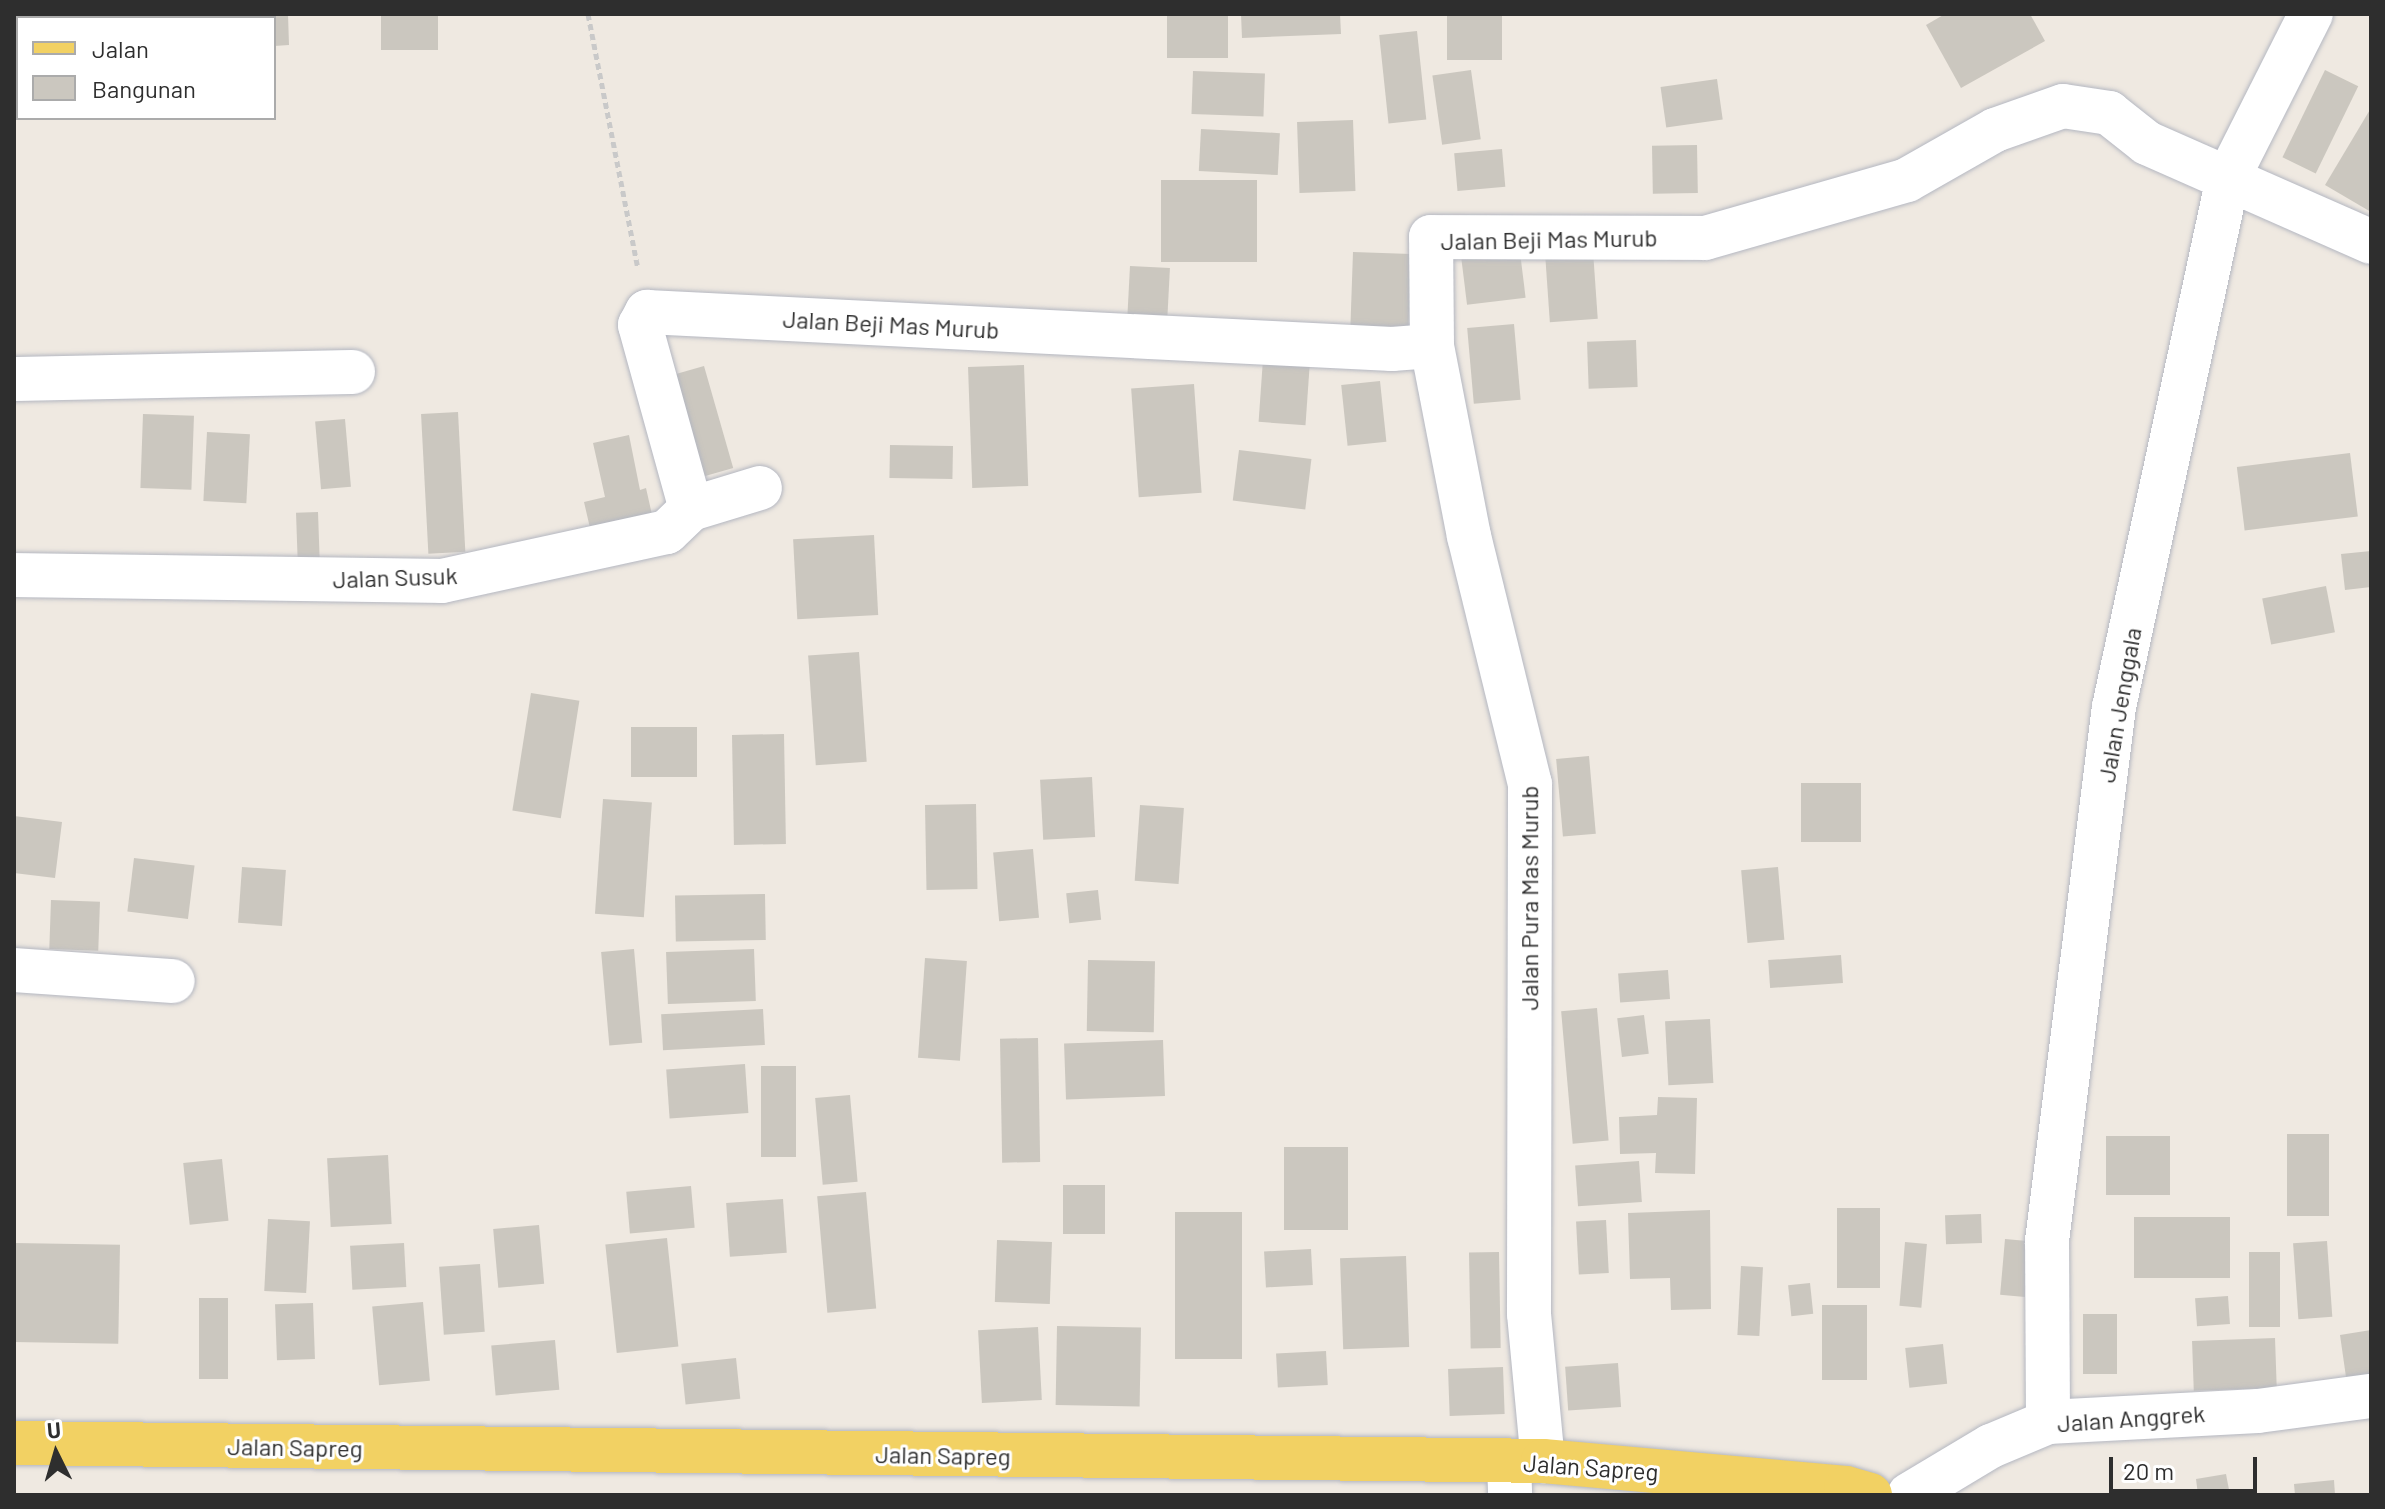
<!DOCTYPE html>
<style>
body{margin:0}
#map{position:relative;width:2385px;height:1509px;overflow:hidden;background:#efe9e1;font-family:Barlow,sans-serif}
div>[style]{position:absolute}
.building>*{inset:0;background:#cbc7bf;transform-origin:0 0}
.path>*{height:5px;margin-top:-2.5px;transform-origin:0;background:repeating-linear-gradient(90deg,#c9c9c9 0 6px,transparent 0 10px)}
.roads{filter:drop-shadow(0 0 2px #b4b7c1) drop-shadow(0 0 2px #b4b7c1)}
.minor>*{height:44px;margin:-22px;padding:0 22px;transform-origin:22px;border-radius:22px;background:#fff}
.major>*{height:44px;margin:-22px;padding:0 22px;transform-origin:22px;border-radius:22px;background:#f2d163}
span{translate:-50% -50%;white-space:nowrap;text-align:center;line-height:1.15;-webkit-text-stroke:6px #fff;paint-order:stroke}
.street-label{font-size:24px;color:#2e2e2e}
.frame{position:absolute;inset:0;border:16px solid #2e2e2e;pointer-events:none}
.legend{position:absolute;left:16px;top:16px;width:260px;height:104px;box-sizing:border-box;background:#fff;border:2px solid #ababab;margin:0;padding:10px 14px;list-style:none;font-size:24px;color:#2e2e2e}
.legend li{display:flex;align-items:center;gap:16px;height:40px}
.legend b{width:40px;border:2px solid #ababab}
.north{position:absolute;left:16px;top:1413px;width:80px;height:80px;-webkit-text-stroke:6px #fff;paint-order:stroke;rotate:355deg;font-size:22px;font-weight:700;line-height:32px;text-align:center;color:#2e2e2e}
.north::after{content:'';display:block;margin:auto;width:28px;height:36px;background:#2e2e2e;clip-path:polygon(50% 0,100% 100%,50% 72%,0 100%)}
.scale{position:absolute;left:2109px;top:1457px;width:148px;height:36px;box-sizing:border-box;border:4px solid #2e2e2e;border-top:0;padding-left:10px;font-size:24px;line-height:28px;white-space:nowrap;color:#2e2e2e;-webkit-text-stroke:6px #fff;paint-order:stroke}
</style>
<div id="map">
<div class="building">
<i style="clip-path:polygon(14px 14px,40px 14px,18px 18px,18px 55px)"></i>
<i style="clip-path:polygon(262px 14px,288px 14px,289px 45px,274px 46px,274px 18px)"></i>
<i style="left:381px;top:14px;width:57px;height:36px"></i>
<i style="left:1167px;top:14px;width:61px;height:44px"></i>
<i style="clip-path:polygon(1241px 14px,1340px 14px,1341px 34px,1242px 38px)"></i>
<i style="left:1447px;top:14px;width:55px;height:46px"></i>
<i style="clip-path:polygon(1945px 14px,2030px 14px,2045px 41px,1961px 88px,1926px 25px)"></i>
<i style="left:1417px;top:31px;width:89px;height:38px;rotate:84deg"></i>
<i style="left:1471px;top:70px;width:70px;height:39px;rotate:82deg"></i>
<i style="left:2325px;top:70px;width:37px;height:97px;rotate:26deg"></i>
<i style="left:1193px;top:71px;width:72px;height:43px;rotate:2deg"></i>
<i style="left:1717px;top:79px;width:41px;height:57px;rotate:82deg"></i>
<i style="clip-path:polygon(2371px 108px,2371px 212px,2325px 185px)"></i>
<i style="left:1353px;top:120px;width:71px;height:56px;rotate:88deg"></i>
<i style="left:1201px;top:129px;width:79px;height:42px;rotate:3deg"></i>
<i style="left:1697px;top:145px;width:48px;height:45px;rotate:89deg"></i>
<i style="left:1502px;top:149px;width:38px;height:48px;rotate:85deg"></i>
<i style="left:1161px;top:180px;width:96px;height:82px"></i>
<i style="left:1593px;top:251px;width:68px;height:48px;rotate:86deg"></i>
<i style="left:1353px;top:252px;width:58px;height:86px;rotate:2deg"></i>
<i style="left:1520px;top:252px;width:46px;height:59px;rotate:83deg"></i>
<i style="left:1130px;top:266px;width:40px;height:62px;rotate:3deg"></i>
<i style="left:1514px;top:324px;width:76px;height:47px;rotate:85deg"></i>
<i style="left:1636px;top:340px;width:47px;height:49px;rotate:88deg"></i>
<i style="left:1263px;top:359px;width:47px;height:63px;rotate:4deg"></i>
<i style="left:1024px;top:365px;width:121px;height:56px;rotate:88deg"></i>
<i style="left:704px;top:366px;width:106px;height:40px;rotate:74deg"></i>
<i style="left:1380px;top:381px;width:61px;height:39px;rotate:84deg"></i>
<i style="left:1194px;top:384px;width:109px;height:63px;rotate:86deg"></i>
<i style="left:458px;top:412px;width:140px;height:37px;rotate:87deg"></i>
<i style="left:143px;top:414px;width:51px;height:74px;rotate:2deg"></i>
<i style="left:345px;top:419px;width:68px;height:30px;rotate:85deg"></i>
<i style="left:207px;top:432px;width:43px;height:69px;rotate:3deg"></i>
<i style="clip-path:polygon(629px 435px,640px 490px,646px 488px,655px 528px,593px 541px,584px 502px,605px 497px,593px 443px)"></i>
<i style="left:890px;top:445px;width:63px;height:33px;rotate:1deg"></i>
<i style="left:1239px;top:450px;width:73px;height:51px;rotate:7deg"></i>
<i style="left:2350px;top:453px;width:64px;height:114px;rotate:83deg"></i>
<i style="left:318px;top:512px;width:52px;height:22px;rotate:88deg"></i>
<i style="left:874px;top:535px;width:80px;height:81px;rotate:87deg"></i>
<i style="clip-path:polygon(2371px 551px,2371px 587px,2345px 590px,2341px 554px)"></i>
<i style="left:2326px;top:586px;width:47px;height:65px;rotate:79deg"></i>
<i style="left:859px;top:652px;width:110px;height:51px;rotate:86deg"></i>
<i style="left:531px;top:693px;width:49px;height:119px;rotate:9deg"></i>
<i style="left:631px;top:727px;width:66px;height:50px"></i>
<i style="left:784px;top:734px;width:110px;height:52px;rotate:89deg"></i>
<i style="left:1589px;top:756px;width:78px;height:33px;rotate:85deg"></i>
<i style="left:1092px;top:777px;width:60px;height:52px;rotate:87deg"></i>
<i style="left:1861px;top:783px;width:59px;height:60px;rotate:90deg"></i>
<i style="left:603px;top:799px;width:49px;height:115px;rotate:4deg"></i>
<i style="left:976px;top:804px;width:85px;height:51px;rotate:89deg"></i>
<i style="left:1140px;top:805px;width:44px;height:76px;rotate:4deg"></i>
<i style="clip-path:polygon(14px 816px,62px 822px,55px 878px,14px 873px)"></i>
<i style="left:1033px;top:849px;width:69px;height:40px;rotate:85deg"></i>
<i style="left:134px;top:858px;width:61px;height:54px;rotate:7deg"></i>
<i style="left:242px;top:867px;width:44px;height:56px;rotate:4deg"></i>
<i style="left:1778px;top:867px;width:73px;height:37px;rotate:85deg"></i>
<i style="left:1098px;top:890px;width:30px;height:32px;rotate:84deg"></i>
<i style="left:765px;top:894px;width:46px;height:90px;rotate:89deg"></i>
<i style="left:51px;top:900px;width:49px;height:49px;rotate:2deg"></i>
<i style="left:634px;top:949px;width:94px;height:33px;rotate:85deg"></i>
<i style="left:754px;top:949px;width:52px;height:88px;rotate:88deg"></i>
<i style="left:1841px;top:955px;width:28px;height:73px;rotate:86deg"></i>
<i style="left:925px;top:958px;width:42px;height:100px;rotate:4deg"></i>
<i style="left:1088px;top:960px;width:67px;height:71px;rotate:1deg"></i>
<i style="left:1668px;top:970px;width:29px;height:50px;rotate:86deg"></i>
<i style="left:1597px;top:1008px;width:133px;height:36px;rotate:85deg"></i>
<i style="left:763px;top:1009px;width:36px;height:102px;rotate:87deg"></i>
<i style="left:1644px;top:1015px;width:39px;height:27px;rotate:83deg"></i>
<i style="left:1710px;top:1019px;width:64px;height:45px;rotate:87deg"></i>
<i style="left:1038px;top:1038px;width:124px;height:38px;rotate:89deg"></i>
<i style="left:1163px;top:1040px;width:56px;height:99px;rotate:88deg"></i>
<i style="left:745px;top:1064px;width:49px;height:79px;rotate:86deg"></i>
<i style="left:761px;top:1066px;width:35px;height:91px"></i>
<i style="left:850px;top:1095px;width:87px;height:35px;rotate:85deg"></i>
<i style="clip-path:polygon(1658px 1097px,1697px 1098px,1695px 1174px,1655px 1173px,1656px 1153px,1620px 1154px,1619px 1117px,1657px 1115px)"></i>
<i style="left:2287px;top:1134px;width:42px;height:82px"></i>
<i style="left:2106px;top:1136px;width:64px;height:59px"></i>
<i style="left:1284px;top:1147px;width:64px;height:83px"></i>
<i style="left:388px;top:1155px;width:69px;height:61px;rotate:87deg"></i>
<i style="left:222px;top:1159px;width:62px;height:39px;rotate:84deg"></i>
<i style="left:1639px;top:1161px;width:41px;height:64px;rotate:86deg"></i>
<i style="left:1063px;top:1185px;width:42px;height:49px"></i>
<i style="left:691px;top:1186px;width:42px;height:65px;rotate:85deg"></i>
<i style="left:866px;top:1192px;width:117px;height:49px;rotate:85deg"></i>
<i style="left:783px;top:1199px;width:54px;height:57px;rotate:86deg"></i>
<i style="left:1837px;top:1208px;width:43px;height:80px"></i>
<i style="clip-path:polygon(1710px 1210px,1711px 1309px,1671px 1310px,1670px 1278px,1630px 1279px,1628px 1213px)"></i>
<i style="left:1175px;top:1212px;width:67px;height:147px"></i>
<i style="left:1981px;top:1214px;width:29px;height:36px;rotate:88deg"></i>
<i style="left:2134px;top:1217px;width:96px;height:61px"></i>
<i style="left:268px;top:1219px;width:42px;height:72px;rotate:3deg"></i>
<i style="left:1606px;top:1220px;width:53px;height:30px;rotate:87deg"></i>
<i style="left:539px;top:1225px;width:59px;height:46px;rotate:85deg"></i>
<i style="left:667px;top:1238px;width:109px;height:62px;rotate:84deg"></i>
<i style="left:2005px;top:1239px;width:25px;height:56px;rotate:5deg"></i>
<i style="left:997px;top:1240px;width:55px;height:62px;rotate:2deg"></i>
<i style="left:2327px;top:1241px;width:76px;height:34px;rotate:86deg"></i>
<i style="left:1905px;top:1242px;width:22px;height:64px;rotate:5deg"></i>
<i style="left:14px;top:1243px;width:106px;height:99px;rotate:1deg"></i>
<i style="left:404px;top:1243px;width:44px;height:54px;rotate:87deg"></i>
<i style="left:1311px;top:1249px;width:36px;height:47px;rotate:87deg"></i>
<i style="left:1499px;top:1252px;width:96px;height:30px;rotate:89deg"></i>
<i style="left:2249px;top:1252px;width:31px;height:75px"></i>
<i style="left:1406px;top:1256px;width:91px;height:66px;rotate:88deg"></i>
<i style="left:480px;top:1264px;width:68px;height:41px;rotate:86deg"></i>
<i style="left:1741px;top:1266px;width:22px;height:69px;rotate:3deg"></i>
<i style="left:1810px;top:1283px;width:31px;height:22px;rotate:84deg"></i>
<i style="left:2228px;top:1296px;width:28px;height:33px;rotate:86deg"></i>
<i style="left:199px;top:1298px;width:29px;height:81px"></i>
<i style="left:423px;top:1302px;width:79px;height:51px;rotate:85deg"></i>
<i style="left:313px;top:1303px;width:56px;height:38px;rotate:88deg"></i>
<i style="left:1822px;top:1305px;width:45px;height:75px"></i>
<i style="left:2083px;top:1314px;width:34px;height:60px"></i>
<i style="left:1057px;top:1326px;width:84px;height:79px;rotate:1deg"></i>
<i style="left:1038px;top:1327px;width:73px;height:60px;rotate:87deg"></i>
<i style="clip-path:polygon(2371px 1330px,2371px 1380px,2347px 1384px,2340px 1335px)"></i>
<i style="left:2275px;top:1338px;width:50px;height:83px;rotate:88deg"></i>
<i style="left:555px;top:1340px;width:50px;height:64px;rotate:85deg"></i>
<i style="left:1943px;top:1344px;width:40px;height:38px;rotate:84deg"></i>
<i style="left:1326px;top:1351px;width:34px;height:50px;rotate:87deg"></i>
<i style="left:736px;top:1358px;width:41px;height:55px;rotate:84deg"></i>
<i style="left:1618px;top:1363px;width:44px;height:53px;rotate:86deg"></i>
<i style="left:1503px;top:1367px;width:47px;height:55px;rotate:88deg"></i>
<i style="clip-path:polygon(2226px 1474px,2230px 1495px,2198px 1495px,2196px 1479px)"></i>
<i style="clip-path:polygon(2334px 1480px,2335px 1495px,2295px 1495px,2294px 1484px)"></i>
<i style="clip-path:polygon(2184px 1490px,2184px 1495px,2139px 1495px,2138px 1493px)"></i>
</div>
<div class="path">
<i style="left:588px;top:14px;width:259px;rotate:78.9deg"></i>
</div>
<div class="roads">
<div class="minor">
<i style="left:1432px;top:346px;width:194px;rotate:79deg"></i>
<i style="left:1469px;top:536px;width:255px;rotate:76.2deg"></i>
<i style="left:1530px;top:784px;width:530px;rotate:90.11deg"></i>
<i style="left:1529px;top:1314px;width:148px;rotate:84.6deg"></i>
<i style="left:14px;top:379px;width:339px;rotate:-1.2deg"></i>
<i style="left:691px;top:509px;width:191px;rotate:-105.5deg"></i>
<i style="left:640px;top:325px;width:15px;rotate:-62deg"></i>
<i style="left:647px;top:312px;width:746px;rotate:2.84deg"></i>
<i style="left:1392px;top:349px;width:40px;rotate:-4.3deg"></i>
<i style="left:1432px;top:346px;width:109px;rotate:-90.5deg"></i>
<i style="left:1431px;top:237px;width:274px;rotate:0.2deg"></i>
<i style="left:1705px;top:238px;width:210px;rotate:-16deg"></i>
<i style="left:1907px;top:180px;width:101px;rotate:-29.6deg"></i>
<i style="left:1995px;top:130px;width:72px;rotate:-19.4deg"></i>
<i style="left:2063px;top:106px;width:47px;rotate:8.7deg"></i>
<i style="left:2109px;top:113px;width:48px;rotate:38.3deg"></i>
<i style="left:2147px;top:143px;width:245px;rotate:23.8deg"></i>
<i style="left:14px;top:575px;width:428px;rotate:0.8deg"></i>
<i style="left:442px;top:581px;width:230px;rotate:-12.3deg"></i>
<i style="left:667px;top:532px;width:33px;rotate:-44deg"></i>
<i style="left:691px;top:509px;width:72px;rotate:-16.9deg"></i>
<i style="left:14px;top:970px;width:159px;rotate:4deg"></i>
<i style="left:2048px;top:1422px;width:181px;rotate:-90.3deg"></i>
<i style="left:2047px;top:1241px;width:538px;rotate:-82.85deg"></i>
<i style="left:2114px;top:707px;width:541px;rotate:-77.84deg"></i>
<i style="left:2228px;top:178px;width:184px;rotate:-63.2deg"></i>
<i style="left:1509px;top:1462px;width:33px;rotate:88deg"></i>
<i style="left:1909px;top:1495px;width:96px;rotate:-30.9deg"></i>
<i style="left:1991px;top:1446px;width:62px;rotate:-22.8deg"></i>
<i style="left:2048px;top:1422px;width:210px;rotate:-3deg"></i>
<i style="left:2258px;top:1411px;width:114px;rotate:-7.6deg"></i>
</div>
<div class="major">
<i style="left:14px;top:1443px;width:1529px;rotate:0.67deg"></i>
<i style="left:1543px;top:1461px;width:304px;rotate:5.1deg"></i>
<i style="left:1846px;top:1488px;width:25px;rotate:16deg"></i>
</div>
</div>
<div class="street-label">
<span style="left:1549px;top:239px;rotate:-1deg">Jalan Beji Mas Murub</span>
<span style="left:891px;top:324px;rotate:3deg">Jalan Beji Mas Murub</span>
<span style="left:395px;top:577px;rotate:-2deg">Jalan Susuk</span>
<span style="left:2119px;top:705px;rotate:-80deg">Jalan Jenggala</span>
<span style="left:1529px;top:898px;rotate:-90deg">Jalan Pura Mas Murub</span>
<span style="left:2131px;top:1418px;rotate:-4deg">Jalan Anggrek</span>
<span style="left:295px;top:1447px;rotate:1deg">Jalan Sapreg</span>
<span style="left:943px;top:1455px;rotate:1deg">Jalan Sapreg</span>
<span style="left:1591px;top:1467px;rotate:4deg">Jalan Sapreg</span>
</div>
<div class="frame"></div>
<ul class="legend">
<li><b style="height:10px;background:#f2d163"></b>Jalan</li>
<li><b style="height:22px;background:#cbc7bf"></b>Bangunan</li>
</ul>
<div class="north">U</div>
<div class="scale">20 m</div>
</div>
